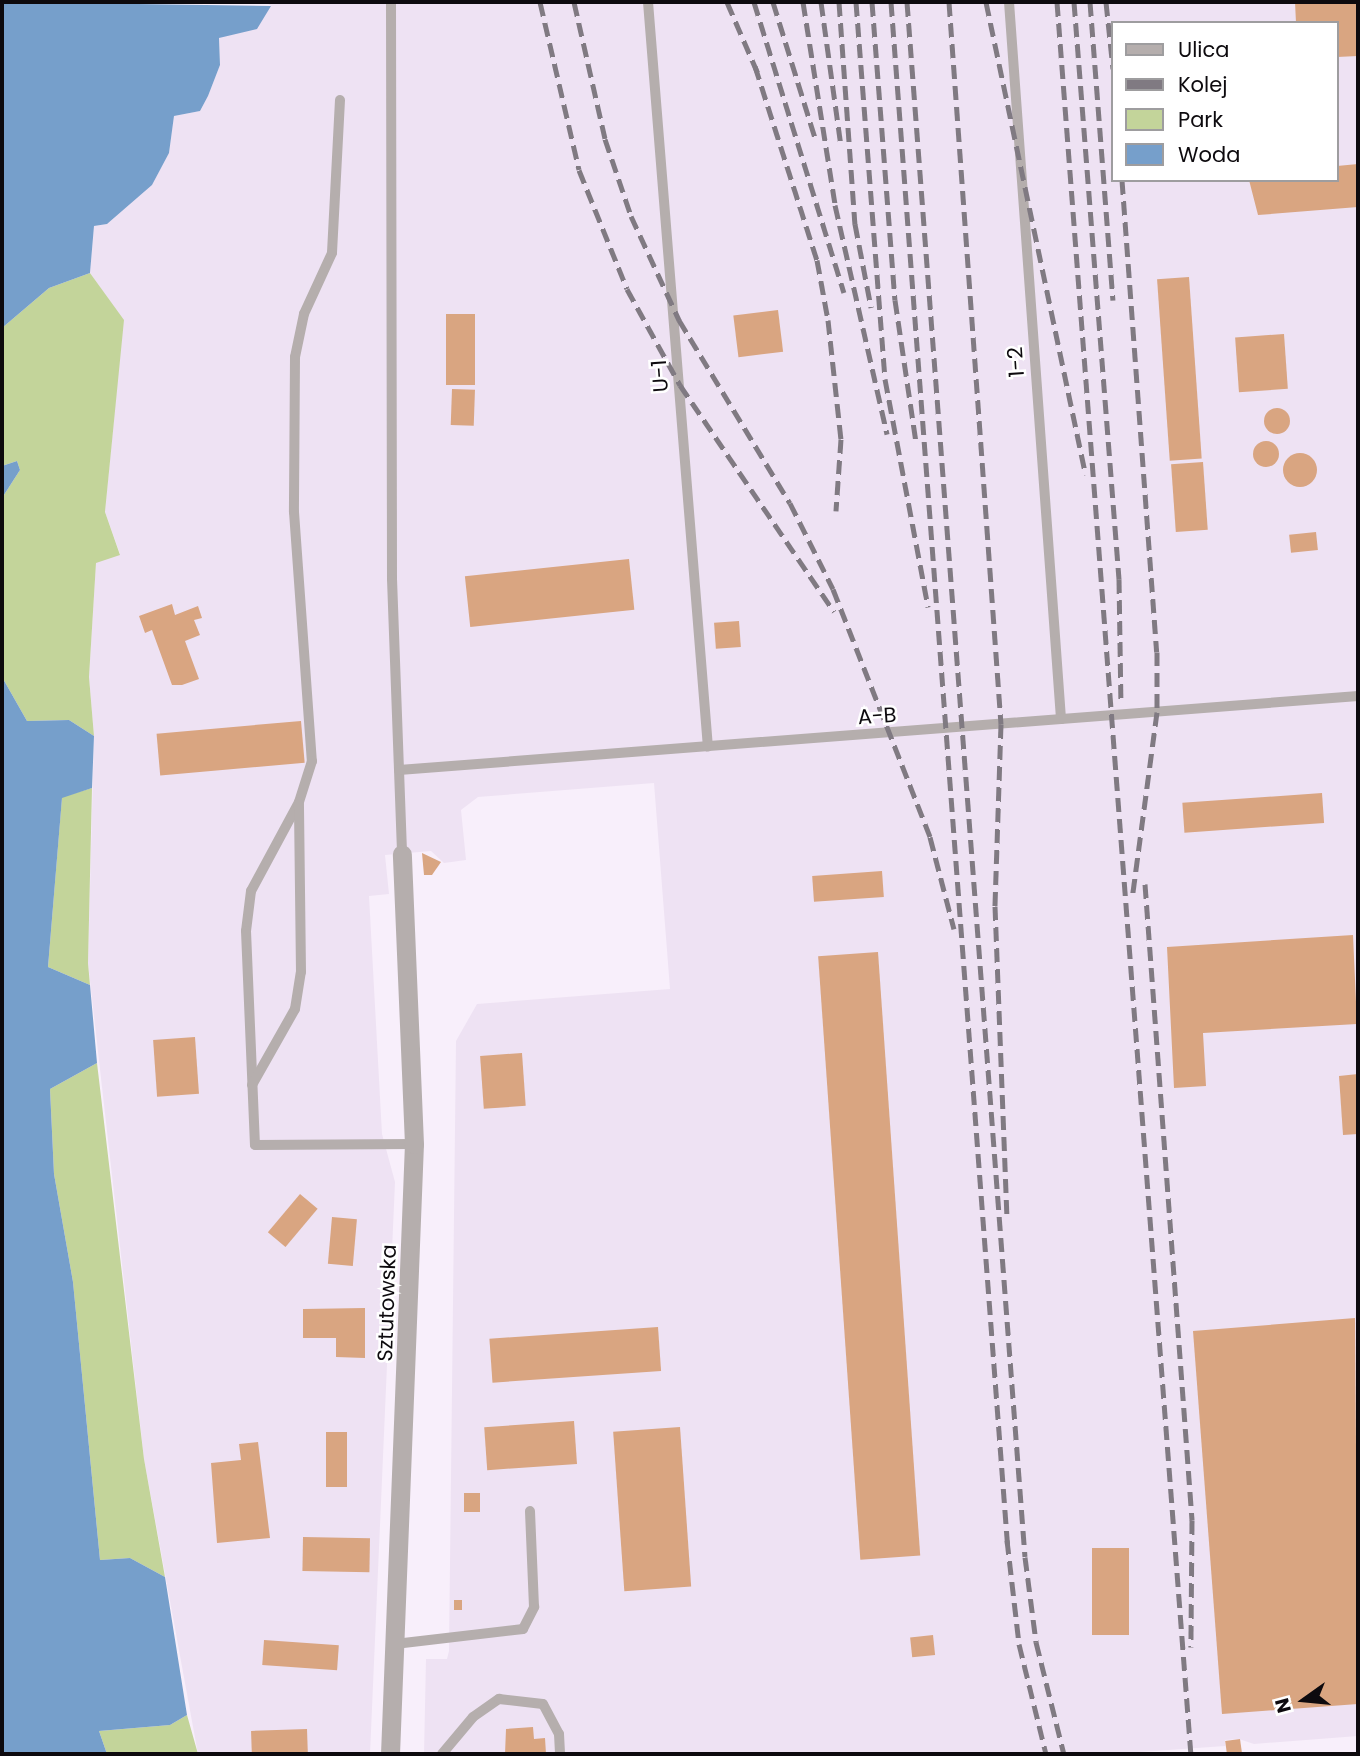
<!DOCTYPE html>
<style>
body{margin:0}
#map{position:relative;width:1360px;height:1756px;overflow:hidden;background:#f8effb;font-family:Poppins,sans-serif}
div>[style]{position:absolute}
.built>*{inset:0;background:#eee2f3}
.green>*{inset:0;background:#c3d49a}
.water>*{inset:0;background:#769fcb}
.building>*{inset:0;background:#d9a581;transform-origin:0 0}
.round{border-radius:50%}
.service>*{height:10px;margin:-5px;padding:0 5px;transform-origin:5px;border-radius:5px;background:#b5aead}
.minor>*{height:19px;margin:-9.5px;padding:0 9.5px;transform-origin:9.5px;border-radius:9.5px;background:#b5aead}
.rail>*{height:5px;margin-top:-2.5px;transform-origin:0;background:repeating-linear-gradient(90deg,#807a82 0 14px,transparent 0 21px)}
span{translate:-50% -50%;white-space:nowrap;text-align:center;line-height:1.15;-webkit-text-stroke:5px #fff;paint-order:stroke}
.street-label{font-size:21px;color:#0d0a0e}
.frame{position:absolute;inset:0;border:4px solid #0d0a0e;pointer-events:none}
.legend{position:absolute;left:1111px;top:21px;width:228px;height:161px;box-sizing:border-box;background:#fff;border:2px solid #9e9d9f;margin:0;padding:9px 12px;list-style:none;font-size:21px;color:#0d0a0e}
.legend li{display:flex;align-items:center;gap:14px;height:35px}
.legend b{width:35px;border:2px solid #9e9d9f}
.north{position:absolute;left:1269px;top:1665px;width:70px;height:70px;-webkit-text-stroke:5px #fff;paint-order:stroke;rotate:255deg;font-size:19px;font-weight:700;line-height:28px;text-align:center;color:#0d0a0e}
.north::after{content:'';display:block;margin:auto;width:24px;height:32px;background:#0d0a0e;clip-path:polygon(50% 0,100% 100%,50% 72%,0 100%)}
</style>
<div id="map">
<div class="built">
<i style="clip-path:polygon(evenodd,266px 2px,1358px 2px,1358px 1736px,1254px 1744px,1239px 1739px,1225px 1740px,1225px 1746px,1112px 1754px,424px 1754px,426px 1659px,447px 1659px,449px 1651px,456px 1041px,477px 1004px,670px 989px,654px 783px,478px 797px,461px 810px,466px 860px,444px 863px,431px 851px,385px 855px,389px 894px,369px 896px,382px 1134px,395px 1182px,370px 1754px,198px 1754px,144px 1459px,88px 963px,94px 736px,89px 677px,96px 562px,120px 554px,105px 512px,123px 320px,90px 273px,94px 226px,107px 224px,152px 185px,169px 153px,174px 116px,200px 111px,208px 96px,220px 65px,219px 38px,271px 6px,266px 2px,1113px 23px,1337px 23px,1337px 180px,1113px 180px,1113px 23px)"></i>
</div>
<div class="green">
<i style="clip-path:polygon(90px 273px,124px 320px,105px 512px,120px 555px,96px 563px,89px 677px,94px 736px,69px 720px,27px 721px,2px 677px,2px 498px,20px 470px,17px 461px,2px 466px,2px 328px,49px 288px)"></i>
<i style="clip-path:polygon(92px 788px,88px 963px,90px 985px,48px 967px,62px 797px)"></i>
<i style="clip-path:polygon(97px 1063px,144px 1459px,165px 1577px,130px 1558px,100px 1560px,73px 1282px,54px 1174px,50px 1089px)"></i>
<i style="clip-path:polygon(187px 1715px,198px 1754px,107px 1754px,99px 1731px,170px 1725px)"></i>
</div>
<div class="water">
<i style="clip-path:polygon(2px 2px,271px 6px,257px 29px,219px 38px,220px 65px,208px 96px,200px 111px,174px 116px,169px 153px,152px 185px,107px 224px,94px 226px,90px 273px,49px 288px,2px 328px)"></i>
<i style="clip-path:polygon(17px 461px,20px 470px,2px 498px,2px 466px)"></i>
<i style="clip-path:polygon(2px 677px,27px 721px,69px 720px,94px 736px,92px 788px,62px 798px,48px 967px,90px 985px,97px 1063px,50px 1089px,54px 1174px,73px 1282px,100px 1560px,130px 1558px,165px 1577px,187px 1715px,170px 1725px,99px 1731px,107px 1754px,2px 1754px)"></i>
</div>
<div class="building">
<i style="clip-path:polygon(1295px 2px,1358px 2px,1358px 56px,1337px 57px,1337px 23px,1296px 23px)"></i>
<i style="clip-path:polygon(1358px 164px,1358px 207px,1258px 215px,1249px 180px,1337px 180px,1337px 166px)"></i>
<i style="left:1189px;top:277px;width:182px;height:32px;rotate:86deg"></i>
<i style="left:778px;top:310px;width:42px;height:45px;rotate:83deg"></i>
<i style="left:446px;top:314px;width:29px;height:71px"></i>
<i style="left:1284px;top:334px;width:55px;height:49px;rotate:86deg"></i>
<i style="left:452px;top:389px;width:23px;height:36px;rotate:2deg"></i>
<i class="round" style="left:1264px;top:408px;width:26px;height:26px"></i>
<i class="round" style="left:1253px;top:441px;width:26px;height:26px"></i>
<i class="round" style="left:1283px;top:453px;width:34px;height:34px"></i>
<i style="left:1203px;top:462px;width:68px;height:32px;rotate:86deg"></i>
<i style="left:1316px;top:532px;width:18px;height:27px;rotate:84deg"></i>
<i style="left:629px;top:559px;width:51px;height:165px;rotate:84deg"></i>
<i style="clip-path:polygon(172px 604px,175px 615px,198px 606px,202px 618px,194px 620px,200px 635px,185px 641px,199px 679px,182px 685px,172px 685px,152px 630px,145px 633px,139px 616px)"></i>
<i style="left:739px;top:621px;width:26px;height:25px;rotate:86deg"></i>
<i style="left:301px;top:721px;width:42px;height:145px;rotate:85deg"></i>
<i style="left:1322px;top:793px;width:30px;height:140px;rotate:86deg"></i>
<i style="clip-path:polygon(422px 853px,441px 862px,432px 875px,424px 875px)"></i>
<i style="left:882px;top:871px;width:26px;height:70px;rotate:86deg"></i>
<i style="clip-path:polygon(1353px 935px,1357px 1024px,1203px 1033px,1206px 1086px,1174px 1088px,1167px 947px)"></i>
<i style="left:878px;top:952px;width:605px;height:60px;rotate:86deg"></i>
<i style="left:195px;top:1037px;width:57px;height:42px;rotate:86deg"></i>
<i style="left:522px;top:1053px;width:53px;height:42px;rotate:86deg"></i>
<i style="clip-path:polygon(1358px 1074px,1358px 1134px,1343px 1135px,1339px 1076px)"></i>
<i style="left:300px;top:1194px;width:23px;height:50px;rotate:40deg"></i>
<i style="left:332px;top:1217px;width:25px;height:47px;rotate:5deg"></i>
<i style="clip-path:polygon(365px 1308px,365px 1358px,336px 1357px,336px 1338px,303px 1338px,303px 1309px)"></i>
<i style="clip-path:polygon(1355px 1318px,1358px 1704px,1222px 1714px,1193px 1331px)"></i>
<i style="left:658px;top:1327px;width:44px;height:169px;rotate:86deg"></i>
<i style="left:574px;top:1421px;width:43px;height:90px;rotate:86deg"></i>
<i style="left:680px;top:1427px;width:160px;height:67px;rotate:86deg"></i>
<i style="left:326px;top:1432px;width:21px;height:55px"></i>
<i style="clip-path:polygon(258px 1442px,270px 1538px,217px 1543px,211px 1463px,241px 1460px,239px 1444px)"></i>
<i style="left:464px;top:1493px;width:16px;height:19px"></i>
<i style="left:303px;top:1537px;width:67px;height:34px;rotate:1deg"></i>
<i style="left:1092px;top:1548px;width:37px;height:87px"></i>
<i style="left:454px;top:1600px;width:8px;height:10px"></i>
<i style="left:933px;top:1635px;width:20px;height:23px;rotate:84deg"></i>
<i style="left:264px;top:1640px;width:75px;height:25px;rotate:4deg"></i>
<i style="clip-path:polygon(533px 1727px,534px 1739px,545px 1738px,546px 1754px,505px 1754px,506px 1729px)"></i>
<i style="left:307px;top:1729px;width:25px;height:56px;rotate:88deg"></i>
<i style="left:1240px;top:1739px;width:14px;height:15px;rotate:82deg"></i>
</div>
<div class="service">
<i style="left:391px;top:2px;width:577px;rotate:89.9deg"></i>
<i style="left:392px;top:579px;width:275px;rotate:87.9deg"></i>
<i style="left:648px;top:2px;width:747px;rotate:85.4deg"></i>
<i style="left:1009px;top:2px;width:719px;rotate:85.85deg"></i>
<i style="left:340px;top:100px;width:153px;rotate:93deg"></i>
<i style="left:332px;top:253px;width:67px;rotate:114.7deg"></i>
<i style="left:304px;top:314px;width:44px;rotate:101.8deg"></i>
<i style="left:295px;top:357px;width:155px;rotate:90.4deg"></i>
<i style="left:294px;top:512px;width:250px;rotate:85.9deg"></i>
<i style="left:312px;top:761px;width:43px;rotate:107.6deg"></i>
<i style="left:299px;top:802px;width:101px;rotate:118.3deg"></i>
<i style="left:251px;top:891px;width:40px;rotate:97.1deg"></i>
<i style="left:246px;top:931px;width:214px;rotate:87.6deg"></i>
<i style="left:255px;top:1145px;width:159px;rotate:-0.4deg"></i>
<i style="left:399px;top:770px;width:962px;rotate:-4.41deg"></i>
<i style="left:252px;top:1085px;width:87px;rotate:-60.5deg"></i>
<i style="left:295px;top:1009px;width:37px;rotate:-81deg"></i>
<i style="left:301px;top:972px;width:168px;rotate:-90.7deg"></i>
<i style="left:395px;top:1644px;width:129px;rotate:-6.7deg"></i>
<i style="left:523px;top:1629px;width:25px;rotate:-63deg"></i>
<i style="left:534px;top:1607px;width:96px;rotate:-92.4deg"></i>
<i style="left:442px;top:1754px;width:48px;rotate:-50deg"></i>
<i style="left:473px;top:1717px;width:32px;rotate:-35deg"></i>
<i style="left:499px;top:1699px;width:44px;rotate:6.5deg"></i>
<i style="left:543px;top:1704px;width:34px;rotate:62deg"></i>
<i style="left:559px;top:1734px;width:20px;rotate:87deg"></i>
</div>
<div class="minor">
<i style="left:390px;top:1754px;width:610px;rotate:-87.75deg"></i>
<i style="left:414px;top:1144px;width:290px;rotate:-92.4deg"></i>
</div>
<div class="rail">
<i style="left:540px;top:2px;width:172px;rotate:76.9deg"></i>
<i style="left:579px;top:170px;width:128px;rotate:68deg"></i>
<i style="left:627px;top:289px;width:110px;rotate:61.1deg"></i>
<i style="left:680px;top:385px;width:274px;rotate:55.8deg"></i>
<i style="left:574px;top:2px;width:140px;rotate:77.2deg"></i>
<i style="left:605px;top:139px;width:81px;rotate:71.3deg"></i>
<i style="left:631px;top:216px;width:115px;rotate:65.2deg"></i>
<i style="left:679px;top:320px;width:214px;rotate:58.8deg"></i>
<i style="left:790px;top:503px;width:96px;rotate:63.4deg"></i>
<i style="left:833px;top:589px;width:266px;rotate:68.6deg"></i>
<i style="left:930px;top:837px;width:95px;rotate:75.4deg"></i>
<i style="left:727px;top:2px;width:81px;rotate:66.6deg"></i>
<i style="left:754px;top:2px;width:304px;rotate:72.8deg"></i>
<i style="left:773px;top:2px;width:142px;rotate:72.8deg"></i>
<i style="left:803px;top:2px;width:206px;rotate:81deg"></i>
<i style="left:835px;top:205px;width:235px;rotate:77.2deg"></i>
<i style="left:821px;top:2px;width:146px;rotate:82.1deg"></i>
<i style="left:839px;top:2px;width:223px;rotate:85.9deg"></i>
<i style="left:855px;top:224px;width:85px;rotate:79.1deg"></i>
<i style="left:856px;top:2px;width:378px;rotate:85.6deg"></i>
<i style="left:885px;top:379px;width:232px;rotate:79.3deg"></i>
<i style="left:872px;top:2px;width:299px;rotate:85.6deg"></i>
<i style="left:895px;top:300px;width:144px;rotate:81.6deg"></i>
<i style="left:891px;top:2px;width:1552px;rotate:85.68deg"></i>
<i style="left:907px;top:2px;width:1559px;rotate:85.66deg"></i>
<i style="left:1025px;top:1557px;width:86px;rotate:82.6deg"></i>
<i style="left:1036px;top:1642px;width:115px;rotate:76deg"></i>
<i style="left:949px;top:2px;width:724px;rotate:85.88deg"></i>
<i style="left:1001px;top:724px;width:182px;rotate:91.9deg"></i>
<i style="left:995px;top:906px;width:312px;rotate:87.8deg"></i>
<i style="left:986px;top:2px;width:483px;rotate:78.1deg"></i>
<i style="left:1057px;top:2px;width:1757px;rotate:85.63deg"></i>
<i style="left:1074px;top:2px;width:579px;rotate:85.54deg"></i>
<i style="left:1119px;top:579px;width:125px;rotate:89.1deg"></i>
<i style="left:1090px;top:2px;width:299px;rotate:85.6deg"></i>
<i style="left:1106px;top:2px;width:67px;rotate:84deg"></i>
<i style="left:755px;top:66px;width:204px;rotate:72.3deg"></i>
<i style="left:817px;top:260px;width:61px;rotate:79.6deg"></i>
<i style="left:828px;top:320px;width:120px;rotate:83.8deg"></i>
<i style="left:841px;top:439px;width:72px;rotate:94deg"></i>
<i style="left:1122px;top:180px;width:473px;rotate:85.8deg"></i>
<i style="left:1157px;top:652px;width:60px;rotate:90deg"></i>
<i style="left:1157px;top:712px;width:183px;rotate:97.6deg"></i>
<i style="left:1145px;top:884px;width:638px;rotate:85.77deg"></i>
<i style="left:1192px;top:1520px;width:127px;rotate:90.5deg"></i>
<i style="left:1007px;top:1540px;width:105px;rotate:83.4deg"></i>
<i style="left:1019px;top:1644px;width:113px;rotate:76.2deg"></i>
</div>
<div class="street-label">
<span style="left:1016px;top:362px;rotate:-94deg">1-2</span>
<span style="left:660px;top:376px;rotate:-94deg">U-1</span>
<span style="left:877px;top:716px;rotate:-4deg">A-B</span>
<span style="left:387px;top:1303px;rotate:-88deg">Sztutowska</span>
</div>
<div class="frame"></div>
<ul class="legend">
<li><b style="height:9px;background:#b5aead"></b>Ulica</li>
<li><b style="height:9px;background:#807a82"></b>Kolej</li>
<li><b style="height:19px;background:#c3d49a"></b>Park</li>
<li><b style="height:19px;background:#769fcb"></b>Woda</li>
</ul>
<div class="north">N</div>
</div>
